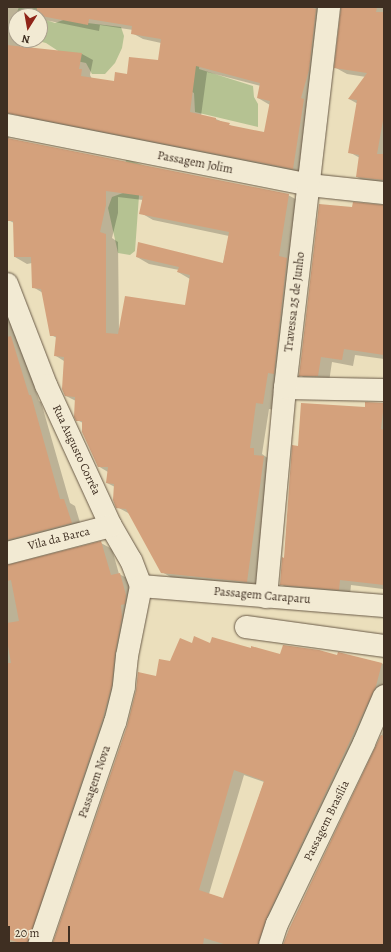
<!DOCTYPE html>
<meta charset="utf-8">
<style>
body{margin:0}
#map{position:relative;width:391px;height:952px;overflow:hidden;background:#ebdfbc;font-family:Alegreya,serif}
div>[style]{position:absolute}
.green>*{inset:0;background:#b5c292}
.shadow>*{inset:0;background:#0003}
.building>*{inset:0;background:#d4a17c}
.roads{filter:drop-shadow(0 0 1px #6a5b48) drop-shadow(0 0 1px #6a5b48)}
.minor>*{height:22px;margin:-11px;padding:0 11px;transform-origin:11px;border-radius:11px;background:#f2ead3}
span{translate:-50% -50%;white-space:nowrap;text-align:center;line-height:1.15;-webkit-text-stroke:3px #f2ead3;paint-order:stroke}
.street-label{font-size:12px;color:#3f2f22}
.frame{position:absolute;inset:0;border:8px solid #3f2f22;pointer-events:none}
.north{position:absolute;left:8px;top:8px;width:40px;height:40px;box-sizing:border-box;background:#f2ead3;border:1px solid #aa9f8c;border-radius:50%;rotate:191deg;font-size:11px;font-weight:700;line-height:16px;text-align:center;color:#3f2f22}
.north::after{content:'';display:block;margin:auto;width:14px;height:18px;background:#8f2418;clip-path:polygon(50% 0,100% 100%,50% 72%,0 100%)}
.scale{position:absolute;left:8px;top:926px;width:62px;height:18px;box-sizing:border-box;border:2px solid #3f2f22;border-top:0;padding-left:5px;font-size:12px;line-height:14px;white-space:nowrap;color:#3f2f22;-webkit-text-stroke:3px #f2ead3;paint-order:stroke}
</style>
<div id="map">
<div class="green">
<i style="clip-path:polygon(19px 7px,38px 7px,38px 16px,16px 16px,16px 25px,14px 20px)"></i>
<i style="clip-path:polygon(40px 18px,55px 23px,69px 18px,79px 22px,121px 27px,124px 36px,122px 48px,115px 63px,105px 74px,92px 74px,86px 63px,72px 60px,46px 43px,34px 40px,40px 40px)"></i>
<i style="clip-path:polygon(201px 48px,199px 69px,253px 86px,254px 97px,258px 104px,258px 127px,195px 112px,194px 93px,180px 86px)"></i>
<i style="clip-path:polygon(126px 159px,145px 166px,140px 182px,135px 251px,130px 255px,118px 253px,108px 208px,112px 197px,123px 193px)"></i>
</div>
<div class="shadow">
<i style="clip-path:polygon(evenodd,7px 7px,329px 7px,303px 175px,26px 119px,7px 110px,7px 7px,16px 16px,40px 16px,40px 19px,99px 31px,100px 25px,133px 30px,132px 33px,143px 39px,161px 43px,159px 61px,115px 82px,92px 79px,90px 75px,93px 60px,82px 54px,20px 47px,22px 40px,16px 40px,16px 16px,7px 7px,207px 72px,261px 86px,258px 98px,270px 105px,265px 133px,236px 128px,216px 119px,201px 116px,207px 72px)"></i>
<i style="clip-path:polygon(342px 7px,384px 7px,384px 186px,368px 183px,357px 177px,360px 158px,349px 152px,358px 104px,349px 99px,366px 77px,347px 74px,336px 68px)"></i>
<i style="clip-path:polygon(evenodd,7px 127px,9px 139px,288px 195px,301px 202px,275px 410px,269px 409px,262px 454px,276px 464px,260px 589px,174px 579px,162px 572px,130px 514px,117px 507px,115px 487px,107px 483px,108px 472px,98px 466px,83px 423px,77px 420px,76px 401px,66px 396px,64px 361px,56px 356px,57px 338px,51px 335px,43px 293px,33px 287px,32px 263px,27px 264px,15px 257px,14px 223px,8px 220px,7px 127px,118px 197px,143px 200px,141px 213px,153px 220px,229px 236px,223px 264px,137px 257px,149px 264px,179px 270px,178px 272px,190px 279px,186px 306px,119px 331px,118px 242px,112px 238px,118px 213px,118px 197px)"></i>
<i style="clip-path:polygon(384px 206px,384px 359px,355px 355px,353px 366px,332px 362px,329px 382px,311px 382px,300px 375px,353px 208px)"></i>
<i style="clip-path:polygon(7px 307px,24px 353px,39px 401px,41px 402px,70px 503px,75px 506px,82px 529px,7px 553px)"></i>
<i style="clip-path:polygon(377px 403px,384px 404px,384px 594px,383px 589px,351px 585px,350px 595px,292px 591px,281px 584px,299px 447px,365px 408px)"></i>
<i style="clip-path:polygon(101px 543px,112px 549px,119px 574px,131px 580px,132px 623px,39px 945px,7px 945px,7px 566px)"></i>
<i style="clip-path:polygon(evenodd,192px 644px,211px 644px,281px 655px,338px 656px,338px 653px,384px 664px,384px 695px,270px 945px,52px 945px,157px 677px,171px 662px,192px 644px,244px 775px,264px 782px,224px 899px,209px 894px,244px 775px)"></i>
<i style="clip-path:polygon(384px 729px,384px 945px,284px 945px,376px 749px)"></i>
</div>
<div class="building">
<i style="clip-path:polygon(evenodd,37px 7px,308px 7px,316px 9px,309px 70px,301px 98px,304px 99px,293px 169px,7px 113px,7px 45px,82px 53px,79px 69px,82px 69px,81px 76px,114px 81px,115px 72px,127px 74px,129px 57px,158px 60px,161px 39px,131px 34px,132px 26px,89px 19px,88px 25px,36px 15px,37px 7px,196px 66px,260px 83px,257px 98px,270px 101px,264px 132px,229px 125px,230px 123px,216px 120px,216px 118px,190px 112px,196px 66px)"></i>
<i style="clip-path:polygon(341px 7px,377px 7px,376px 12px,384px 12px,384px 115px,377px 154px,384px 154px,384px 180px,356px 177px,359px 155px,348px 153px,357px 100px,348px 99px,367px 73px,334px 68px)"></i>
<i style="clip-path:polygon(evenodd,7px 138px,289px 194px,279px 256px,287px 258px,274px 374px,268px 373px,263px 404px,256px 403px,250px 448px,254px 448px,254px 455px,264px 456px,247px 582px,161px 573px,126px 509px,116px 508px,113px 500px,114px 484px,106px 483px,108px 467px,98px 467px,82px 432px,82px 421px,76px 421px,74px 417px,75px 397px,65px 396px,62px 389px,64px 357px,54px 356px,56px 336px,50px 336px,41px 289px,32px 288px,31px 257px,14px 257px,13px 221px,7px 221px,7px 138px,106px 191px,143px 196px,139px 214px,229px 232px,223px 263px,138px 242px,136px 257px,179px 267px,177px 272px,190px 275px,185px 305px,125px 296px,118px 334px,106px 333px,106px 234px,100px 232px,106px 205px,106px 191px)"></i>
<i style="clip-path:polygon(353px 202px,384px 205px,384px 355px,344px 349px,342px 360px,321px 357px,318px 376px,299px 376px,319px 204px,352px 207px)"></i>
<i style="clip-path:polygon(11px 336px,29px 395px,31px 395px,60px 499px,64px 499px,72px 523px,7px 540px,7px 337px)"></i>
<i style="clip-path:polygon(365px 402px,384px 403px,381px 429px,384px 430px,384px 585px,340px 580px,339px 590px,280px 585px,282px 557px,284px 558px,292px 445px,298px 446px,301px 403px,365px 407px)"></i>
<i style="clip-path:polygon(101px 541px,111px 575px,120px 573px,126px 595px,125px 604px,121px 605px,122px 617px,115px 654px,112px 685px,103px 718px,27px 945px,7px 939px,7px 663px,11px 663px,7px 640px,7px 623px,19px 621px,11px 580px,7px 581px,7px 565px)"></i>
<i style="clip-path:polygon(evenodd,194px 636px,210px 643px,212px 637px,251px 648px,251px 646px,280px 654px,283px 645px,319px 650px,337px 655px,338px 652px,382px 663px,376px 686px,266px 919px,258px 945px,227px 945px,204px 938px,203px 945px,52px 945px,127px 726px,136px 690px,138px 672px,156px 676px,159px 659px,170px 661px,180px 638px,192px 643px,194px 636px,234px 770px,264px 781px,223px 898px,199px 890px,234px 770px)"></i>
<i style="clip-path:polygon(381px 735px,384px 736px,384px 945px,283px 945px,289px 929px)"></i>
</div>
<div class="roads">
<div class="minor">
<i style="left:7px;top:125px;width:308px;rotate:11.2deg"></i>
<i style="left:309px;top:185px;width:75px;rotate:6.1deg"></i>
<i style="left:7px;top:284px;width:108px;rotate:68.9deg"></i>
<i style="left:46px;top:385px;width:155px;rotate:65.3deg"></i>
<i style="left:111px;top:526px;width:39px;rotate:60deg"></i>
<i style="left:131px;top:560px;width:28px;rotate:69deg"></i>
<i style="left:141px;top:586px;width:71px;rotate:101.3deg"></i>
<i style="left:127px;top:656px;width:31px;rotate:96deg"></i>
<i style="left:124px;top:687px;width:36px;rotate:104deg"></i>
<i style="left:115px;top:722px;width:236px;rotate:108.8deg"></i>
<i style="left:285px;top:388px;width:99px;rotate:1.2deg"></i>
<i style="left:7px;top:553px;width:107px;rotate:-14.6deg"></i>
<i style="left:141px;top:586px;width:244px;rotate:4.7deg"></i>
<i style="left:266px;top:597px;width:210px;rotate:-84.8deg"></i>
<i style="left:285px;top:388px;width:384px;rotate:-83.4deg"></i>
<i style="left:246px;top:627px;width:139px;rotate:7.8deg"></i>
<i style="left:270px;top:945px;width:22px;rotate:-72deg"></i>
<i style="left:277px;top:924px;width:201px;rotate:-64.3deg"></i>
<i style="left:364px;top:743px;width:51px;rotate:-66.9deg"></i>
</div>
</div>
<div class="street-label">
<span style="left:195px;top:163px;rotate:11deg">Passagem Jolim</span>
<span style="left:295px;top:302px;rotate:-83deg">Travessa 25 de Junho</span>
<span style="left:76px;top:450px;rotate:65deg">Rua Augusto Corrêa</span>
<span style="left:59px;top:539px;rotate:-14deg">Vila da Barca</span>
<span style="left:262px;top:596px;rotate:5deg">Passagem Caraparu</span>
<span style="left:95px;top:782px;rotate:-71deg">Passagem Nova</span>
<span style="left:327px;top:821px;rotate:-64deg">Passagem Brasília</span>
</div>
<div class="frame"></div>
<div class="north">N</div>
<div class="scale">20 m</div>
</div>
